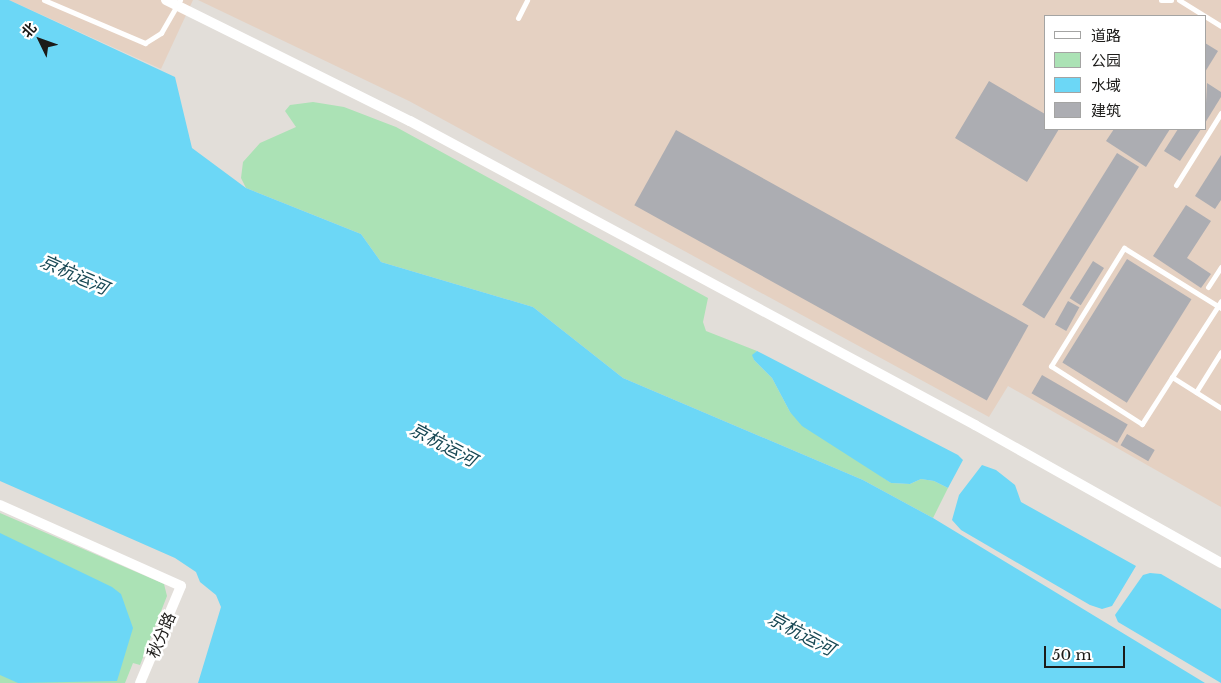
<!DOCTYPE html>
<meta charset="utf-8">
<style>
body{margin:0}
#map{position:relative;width:1221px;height:683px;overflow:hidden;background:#e2ded9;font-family:"Libre Baskerville","Noto Sans SC",serif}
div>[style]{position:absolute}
.industrial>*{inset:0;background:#e5d1c2}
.green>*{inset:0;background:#abe2b5}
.water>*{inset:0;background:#6cd7f6}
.building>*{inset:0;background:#acadb2;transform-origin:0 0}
.lane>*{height:5px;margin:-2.5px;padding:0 2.5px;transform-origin:2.5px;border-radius:2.5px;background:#fff}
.street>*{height:10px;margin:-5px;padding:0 5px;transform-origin:5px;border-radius:5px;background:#fff}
span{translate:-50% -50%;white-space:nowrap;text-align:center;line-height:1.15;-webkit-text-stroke:5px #fff;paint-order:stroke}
.street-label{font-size:16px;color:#1c1b19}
.water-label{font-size:18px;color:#184854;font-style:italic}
.legend{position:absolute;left:1044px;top:15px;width:162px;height:115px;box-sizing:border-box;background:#fff;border:1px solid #a4a4a3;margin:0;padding:6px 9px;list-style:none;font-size:15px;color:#1c1b19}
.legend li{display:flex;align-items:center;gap:10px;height:25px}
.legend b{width:25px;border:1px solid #a4a4a3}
.north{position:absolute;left:15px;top:15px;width:50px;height:50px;-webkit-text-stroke:4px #fff;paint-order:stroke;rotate:312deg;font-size:14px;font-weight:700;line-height:20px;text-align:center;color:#1c1b19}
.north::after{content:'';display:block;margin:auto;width:18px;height:22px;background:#1c1b19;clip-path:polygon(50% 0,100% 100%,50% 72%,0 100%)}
.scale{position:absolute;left:1044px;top:646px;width:81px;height:22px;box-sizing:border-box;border:2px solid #1c1b19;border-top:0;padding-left:6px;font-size:15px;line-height:18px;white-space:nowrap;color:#1c1b19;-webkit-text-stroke:4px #fff;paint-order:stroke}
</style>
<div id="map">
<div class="industrial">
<i style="clip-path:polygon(9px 0,193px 0,161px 69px)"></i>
<i style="clip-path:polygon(evenodd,198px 0,1221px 0,1221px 507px,1008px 386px,989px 417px,409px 101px,198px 0,1045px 16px,1205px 16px,1205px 129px,1045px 129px,1045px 16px)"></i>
</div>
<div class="green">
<i style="clip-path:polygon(313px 102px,344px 107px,396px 127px,708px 298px,703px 322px,706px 331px,757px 351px,753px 355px,754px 360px,772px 378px,790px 412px,891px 483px,910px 484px,921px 479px,934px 481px,948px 488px,933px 518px,863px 480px,623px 378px,533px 307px,381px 262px,361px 234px,246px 188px,241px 178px,243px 162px,260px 143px,296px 127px,285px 111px,290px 105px)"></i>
<i style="clip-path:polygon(0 513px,164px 584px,167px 596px,140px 665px,133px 663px,125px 683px,0 683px)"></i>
</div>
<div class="water">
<i style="clip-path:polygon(0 0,9px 0,175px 77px,192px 148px,246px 188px,361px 234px,381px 262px,533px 307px,623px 378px,863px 480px,933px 518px,1205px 683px,198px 683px,221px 607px,216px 595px,200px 582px,196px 572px,175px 558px,0 481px)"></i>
<i style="clip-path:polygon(757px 351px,958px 455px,963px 460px,948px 488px,934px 481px,921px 479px,910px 484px,891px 483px,802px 426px,790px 412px,772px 378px,754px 360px,752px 355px)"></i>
<i style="clip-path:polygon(982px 465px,996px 470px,1015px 485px,1021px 502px,1136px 566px,1112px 606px,1102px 609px,1090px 605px,961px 530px,952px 520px,959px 495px)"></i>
<i style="clip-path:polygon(0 533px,112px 587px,121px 594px,133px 628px,117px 681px,18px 683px,0 675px)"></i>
<i style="clip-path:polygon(1150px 573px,1161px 574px,1221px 609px,1221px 683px,1118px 622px,1115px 615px,1143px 575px)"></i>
</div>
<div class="building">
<i style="clip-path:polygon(1205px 43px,1218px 51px,1205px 72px)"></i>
<i style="clip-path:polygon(989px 81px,1045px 114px,1045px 129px,1059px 129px,1027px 182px,955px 138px)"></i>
<i style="clip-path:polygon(1207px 83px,1221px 92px,1221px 97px,1205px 123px)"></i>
<i style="clip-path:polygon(1114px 129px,1170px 129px,1146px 167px,1106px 141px)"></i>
<i style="clip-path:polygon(1178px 129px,1201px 129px,1180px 161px,1164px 151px)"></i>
<i style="left:676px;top:130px;width:403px;height:86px;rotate:29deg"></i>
<i style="left:1117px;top:153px;width:26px;height:179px;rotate:32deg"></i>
<i style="clip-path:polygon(1221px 155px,1221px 200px,1215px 209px,1195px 196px)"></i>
<i style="clip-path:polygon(1186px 205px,1211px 221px,1187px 258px,1211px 274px,1201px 288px,1153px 256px)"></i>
<i style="left:1127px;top:259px;width:76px;height:122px;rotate:32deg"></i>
<i style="left:1093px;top:261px;width:13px;height:44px;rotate:32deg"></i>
<i style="left:1068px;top:301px;width:13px;height:27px;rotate:29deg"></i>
<i style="left:1042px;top:375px;width:99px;height:21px;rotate:30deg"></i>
<i style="left:1127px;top:434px;width:32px;height:13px;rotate:30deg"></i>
</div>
<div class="lane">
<i style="left:44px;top:0;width:110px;rotate:23.1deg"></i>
<i style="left:145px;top:43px;width:19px;rotate:-32deg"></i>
<i style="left:161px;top:33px;width:38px;rotate:-60deg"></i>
<i style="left:1161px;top:0;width:10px"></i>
<i style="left:1179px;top:0;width:49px;rotate:31.8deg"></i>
<i style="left:518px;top:18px;width:20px;rotate:-63deg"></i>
<i style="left:1176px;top:185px;width:85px;rotate:-58deg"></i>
<i style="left:1208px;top:287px;width:24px;rotate:-57deg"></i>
<i style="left:1221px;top:301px;width:6px;rotate:121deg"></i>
<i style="left:1218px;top:306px;width:85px;rotate:122.9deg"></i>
<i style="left:1172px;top:377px;width:56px;rotate:122.6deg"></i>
<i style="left:1142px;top:424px;width:108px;rotate:-147.5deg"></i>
<i style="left:1051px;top:366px;width:139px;rotate:-58.3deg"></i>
<i style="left:1124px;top:248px;width:110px;rotate:31.7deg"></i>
<i style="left:1218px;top:306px;width:4px;rotate:34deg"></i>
<i style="left:1172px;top:377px;width:58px;rotate:32.3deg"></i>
<i style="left:1196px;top:392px;width:47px;rotate:-58deg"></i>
</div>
<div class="street">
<i style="left:166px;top:0;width:272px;rotate:26.4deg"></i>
<i style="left:410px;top:121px;width:642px;rotate:28.28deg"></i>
<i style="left:975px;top:425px;width:282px;rotate:29.3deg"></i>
<i style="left:0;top:505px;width:198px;rotate:24.1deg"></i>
<i style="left:181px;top:586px;width:105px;rotate:112.9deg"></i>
</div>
<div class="street-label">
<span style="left:161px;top:635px;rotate:-67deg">秋分路</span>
</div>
<div class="water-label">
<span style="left:74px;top:275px;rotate:24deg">京杭运河</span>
<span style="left:443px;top:445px;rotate:28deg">京杭运河</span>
<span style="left:801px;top:634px;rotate:28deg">京杭运河</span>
</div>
<ul class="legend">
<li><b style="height:6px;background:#fff"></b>道路</li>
<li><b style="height:14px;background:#abe2b5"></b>公园</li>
<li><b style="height:14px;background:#6cd7f6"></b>水域</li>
<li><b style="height:14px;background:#acadb2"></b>建筑</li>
</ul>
<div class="north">北</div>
<div class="scale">50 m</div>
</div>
